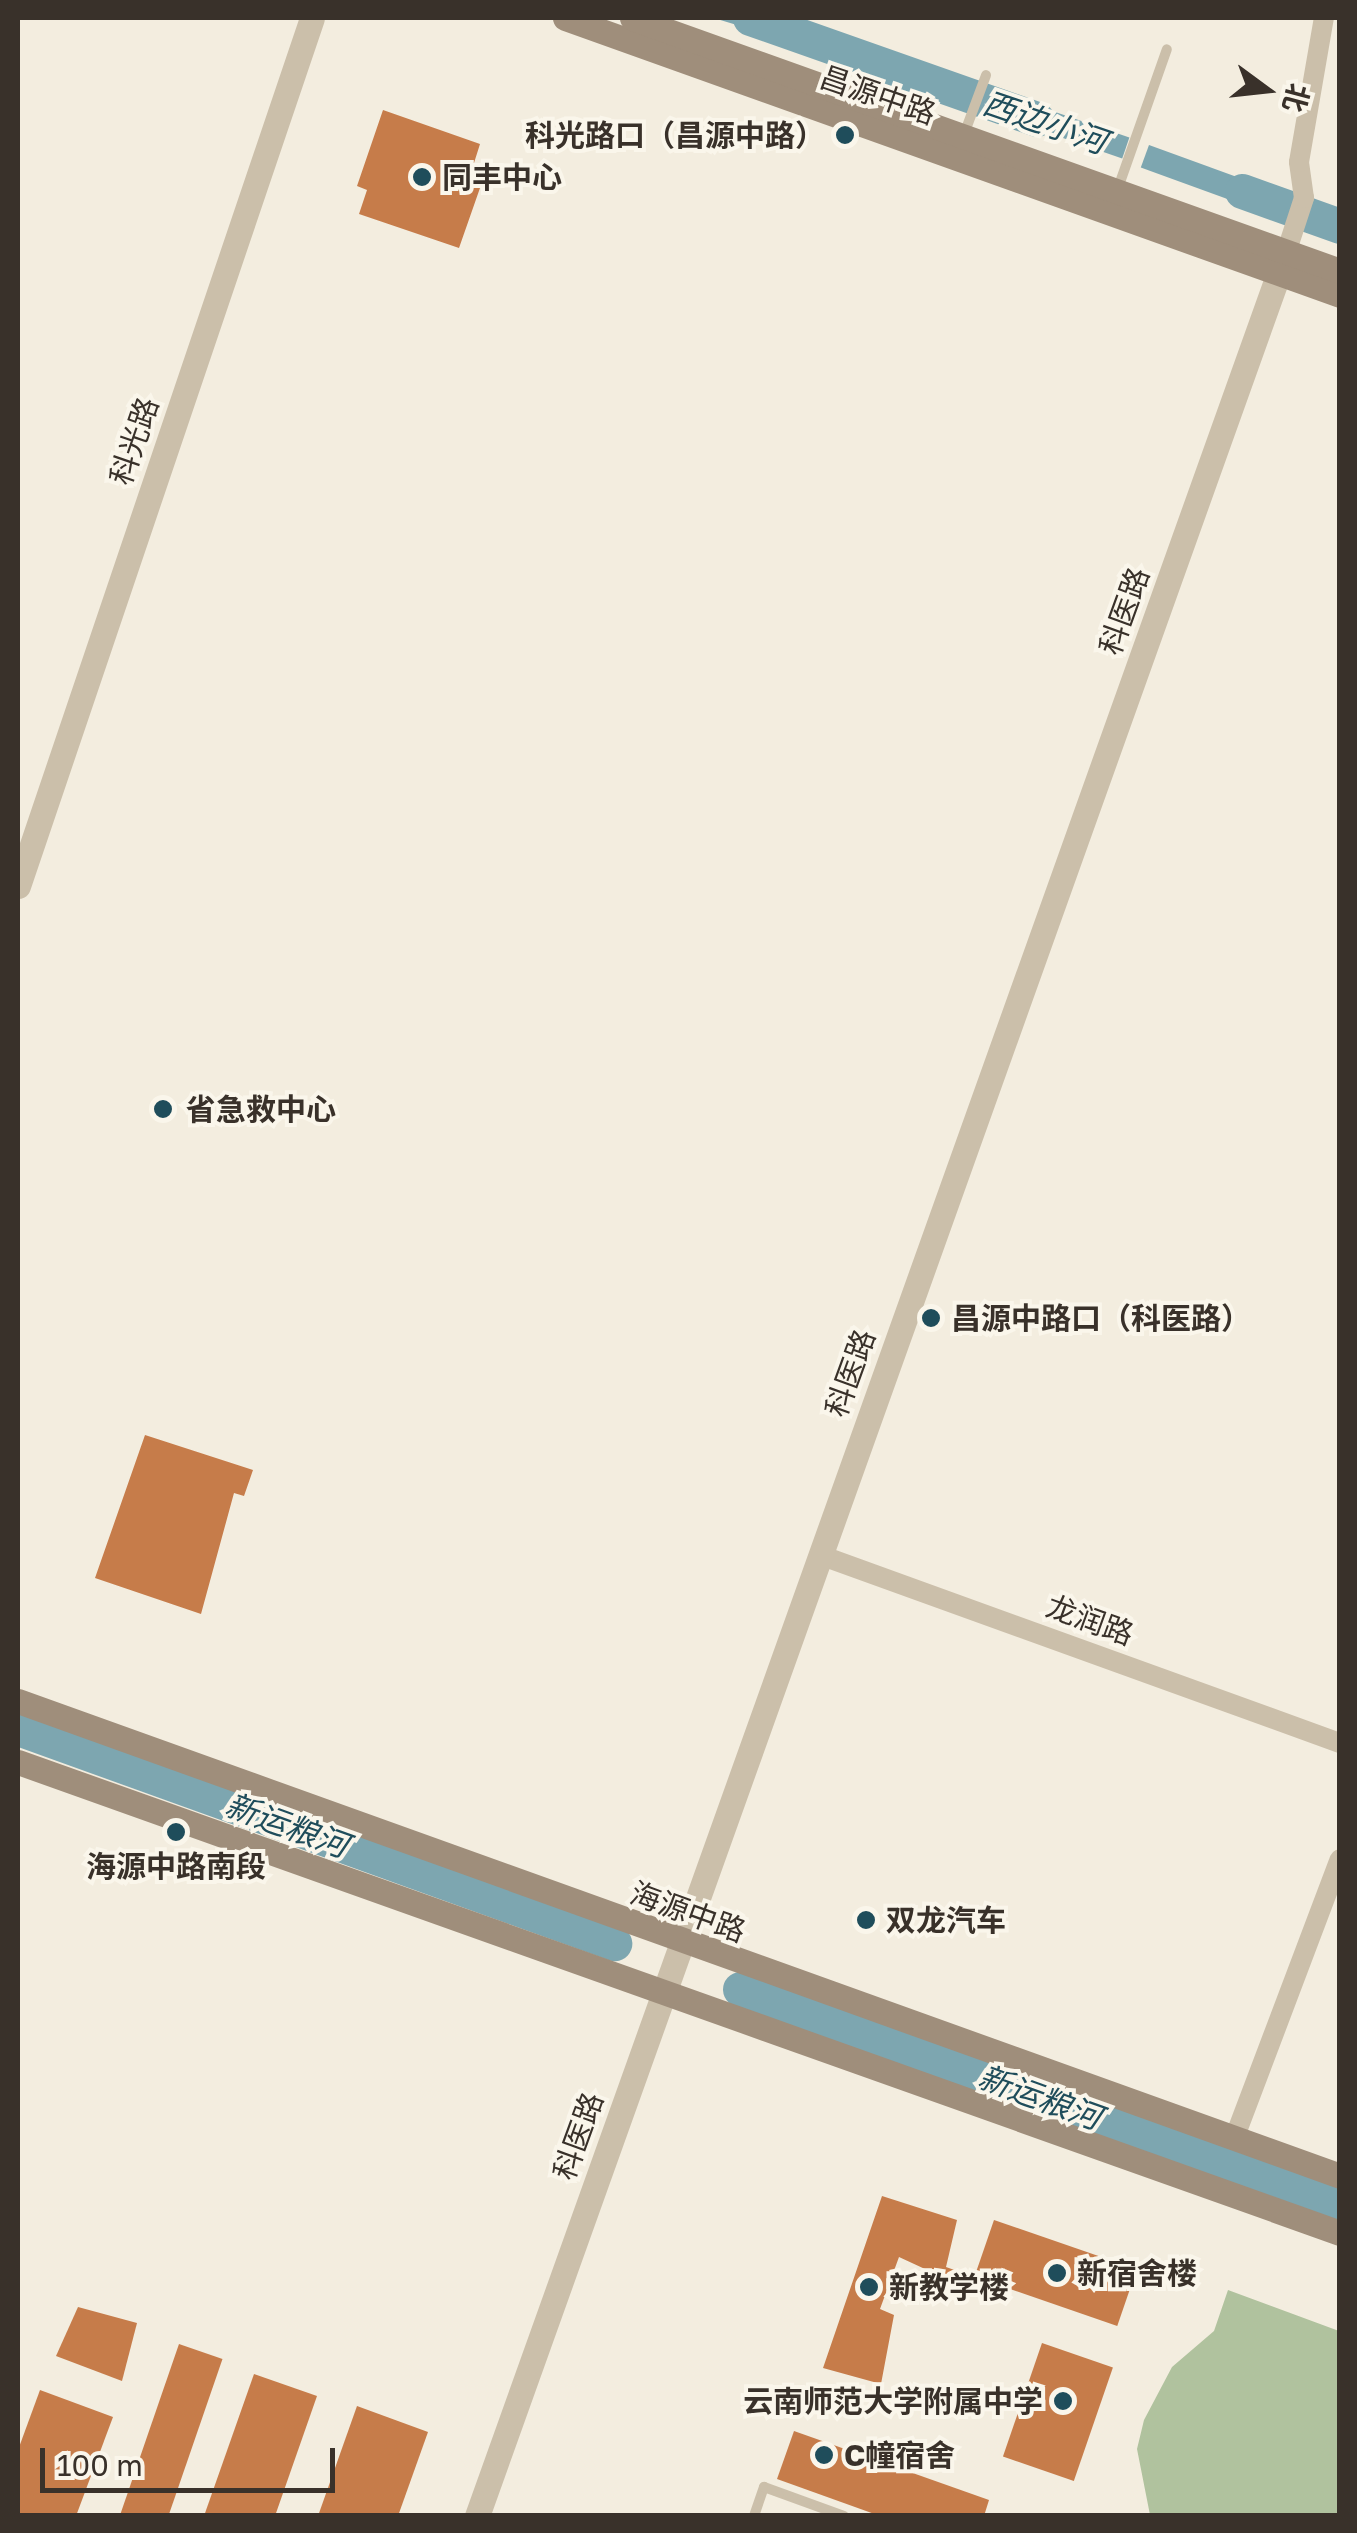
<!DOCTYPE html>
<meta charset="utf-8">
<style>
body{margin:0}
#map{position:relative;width:1357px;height:2533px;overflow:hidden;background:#f3eddf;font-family:"Golos Text","Noto Sans SC",sans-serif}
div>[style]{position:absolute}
.green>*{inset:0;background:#b0c29e}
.water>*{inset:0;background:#7da6b0;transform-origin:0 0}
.river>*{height:35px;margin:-17.5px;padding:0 17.5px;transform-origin:17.5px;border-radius:17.5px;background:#7da6b0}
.building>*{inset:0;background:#c67c4a;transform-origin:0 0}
.service>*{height:10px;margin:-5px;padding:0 5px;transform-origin:5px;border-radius:5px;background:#cbbfaa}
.minor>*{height:20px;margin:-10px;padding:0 10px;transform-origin:10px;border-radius:10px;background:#cbbfaa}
.tertiary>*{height:25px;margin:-12.5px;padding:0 12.5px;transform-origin:12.5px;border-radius:12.5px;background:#cbbfaa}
.secondary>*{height:25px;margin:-12.5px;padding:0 12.5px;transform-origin:12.5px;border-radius:12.5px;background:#9f8e7b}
.dots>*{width:28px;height:28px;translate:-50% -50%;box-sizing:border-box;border:5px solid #faf6eb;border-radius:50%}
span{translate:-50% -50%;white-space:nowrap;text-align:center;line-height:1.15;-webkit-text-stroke:8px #faf6eb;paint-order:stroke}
.street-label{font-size:30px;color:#39312a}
.poi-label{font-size:30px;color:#39312a;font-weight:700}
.right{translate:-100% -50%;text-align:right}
.left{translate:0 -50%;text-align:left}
.water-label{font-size:32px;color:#1f4d5b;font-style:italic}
.frame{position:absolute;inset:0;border:20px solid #39312a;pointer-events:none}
.north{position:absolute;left:1217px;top:40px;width:100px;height:100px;-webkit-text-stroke:8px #faf6eb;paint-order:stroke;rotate:105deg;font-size:28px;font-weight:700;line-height:40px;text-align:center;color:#39312a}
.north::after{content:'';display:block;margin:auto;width:35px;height:45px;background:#39312a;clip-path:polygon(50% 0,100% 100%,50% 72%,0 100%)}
.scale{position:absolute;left:40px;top:2448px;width:295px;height:45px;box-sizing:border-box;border:5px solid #39312a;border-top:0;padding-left:12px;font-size:30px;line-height:35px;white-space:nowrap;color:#39312a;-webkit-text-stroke:8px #faf6eb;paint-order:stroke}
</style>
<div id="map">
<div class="green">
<i style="clip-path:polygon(1228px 2290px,1339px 2331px,1339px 2515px,1150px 2515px,1137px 2449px,1144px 2420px,1172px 2367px,1214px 2331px)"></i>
</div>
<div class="water">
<i style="clip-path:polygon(779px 18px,845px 38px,839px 56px,717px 19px)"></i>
<i style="left:868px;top:48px;width:114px;height:21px;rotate:19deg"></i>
<i style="left:997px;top:92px;width:140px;height:22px;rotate:19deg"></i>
<i style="left:1149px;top:145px;width:146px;height:24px;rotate:20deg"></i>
</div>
<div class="river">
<i style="left:750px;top:18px;width:304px;rotate:19.4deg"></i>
<i style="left:1242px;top:191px;width:104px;rotate:19.7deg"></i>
<i style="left:18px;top:1728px;width:634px;rotate:19.84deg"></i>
<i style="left:740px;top:1989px;width:637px;rotate:19.71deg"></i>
</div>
<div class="building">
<i style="clip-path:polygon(383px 110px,480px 144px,474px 163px,487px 168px,459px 248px,359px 214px,367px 190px,357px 186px)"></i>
<i style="clip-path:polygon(145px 1435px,253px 1470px,244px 1496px,234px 1493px,201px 1614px,95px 1578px)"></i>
<i style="clip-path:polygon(882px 2196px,957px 2220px,946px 2267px,977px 2278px,979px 2294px,899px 2257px,880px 2309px,894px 2315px,881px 2384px,823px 2368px)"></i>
<i style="left:994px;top:2220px;width:151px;height:60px;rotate:19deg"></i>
<i style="clip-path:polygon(78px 2307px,137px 2323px,122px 2381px,56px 2356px)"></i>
<i style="left:1042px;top:2343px;width:75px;height:120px;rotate:19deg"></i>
<i style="left:179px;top:2344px;width:46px;height:182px;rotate:19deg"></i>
<i style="clip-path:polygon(254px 2374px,317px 2396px,275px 2516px,204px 2516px)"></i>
<i style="clip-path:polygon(40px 2390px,113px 2417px,76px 2516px,18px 2516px,18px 2450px)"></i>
<i style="clip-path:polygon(357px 2406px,428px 2432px,398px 2516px,318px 2516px)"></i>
<i style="clip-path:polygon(794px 2431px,989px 2500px,984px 2516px,880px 2516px,777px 2479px)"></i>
</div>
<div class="service">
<i style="left:963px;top:137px;width:66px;rotate:-69.6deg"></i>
<i style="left:1118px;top:188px;width:147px;rotate:-70.6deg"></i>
<i style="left:754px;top:2516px;width:31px;rotate:-71deg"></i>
<i style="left:764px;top:2487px;width:85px;rotate:19.9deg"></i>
</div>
<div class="minor">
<i style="left:1286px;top:253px;width:58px;rotate:-71.9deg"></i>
<i style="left:1304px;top:198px;width:36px;rotate:-98deg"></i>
<i style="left:1299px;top:162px;width:146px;rotate:-80.2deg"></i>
<i style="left:820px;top:1555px;width:553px;rotate:19.88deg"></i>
<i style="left:1234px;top:2139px;width:299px;rotate:-69.3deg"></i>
</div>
<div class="tertiary">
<i style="left:18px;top:886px;width:916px;rotate:-71.29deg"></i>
<i style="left:477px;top:2516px;width:2400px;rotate:-70.33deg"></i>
</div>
<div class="secondary">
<i style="left:565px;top:18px;width:823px;rotate:19.67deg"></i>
<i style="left:632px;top:18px;width:752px;rotate:19.66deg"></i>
<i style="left:18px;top:1701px;width:1405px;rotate:19.76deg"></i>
<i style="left:18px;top:1762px;width:1403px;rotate:19.61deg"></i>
</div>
<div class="dots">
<i style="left:845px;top:135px;background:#1f4d5b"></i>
<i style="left:422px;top:177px;background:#1f4d5b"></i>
<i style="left:163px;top:1109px;background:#1f4d5b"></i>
<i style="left:931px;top:1318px;background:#1f4d5b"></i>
<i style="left:176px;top:1832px;background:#1f4d5b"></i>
<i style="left:866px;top:1920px;background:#1f4d5b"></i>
<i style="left:1057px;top:2273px;background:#1f4d5b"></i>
<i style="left:869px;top:2287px;background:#1f4d5b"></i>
<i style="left:1063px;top:2401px;background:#1f4d5b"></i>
<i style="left:824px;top:2455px;background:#1f4d5b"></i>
</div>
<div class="street-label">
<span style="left:878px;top:95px;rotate:19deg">昌源中路</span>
<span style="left:134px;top:441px;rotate:-71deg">科光路</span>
<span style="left:1124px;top:611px;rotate:-70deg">科医路</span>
<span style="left:850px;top:1373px;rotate:-70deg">科医路</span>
<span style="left:1090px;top:1620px;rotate:20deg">龙润路</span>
<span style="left:688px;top:1912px;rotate:20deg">海源中路</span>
<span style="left:578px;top:2136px;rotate:-70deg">科医路</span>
</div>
<div class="poi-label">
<span class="right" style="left:825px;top:135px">科光路口（昌源中路）</span>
<span class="left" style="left:442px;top:177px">同丰中心</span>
<span class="left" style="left:186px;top:1109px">省急救中心</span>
<span class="left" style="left:951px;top:1318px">昌源中路口（科医路）</span>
<span style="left:176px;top:1866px">海源中路南段</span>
<span class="left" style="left:886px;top:1920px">双龙汽车</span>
<span class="left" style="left:1077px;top:2273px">新宿舍楼</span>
<span class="left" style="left:889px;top:2287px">新教学楼</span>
<span class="right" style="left:1043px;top:2401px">云南师范大学附属中学</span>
<span class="left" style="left:844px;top:2455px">C幢宿舍</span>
</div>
<div class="water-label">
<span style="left:1045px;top:122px;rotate:19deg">西边小河</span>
<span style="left:287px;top:1825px;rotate:20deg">新运粮河</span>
<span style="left:1040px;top:2097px;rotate:20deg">新运粮河</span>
</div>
<div class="frame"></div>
<div class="north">北</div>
<div class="scale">100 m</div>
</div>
